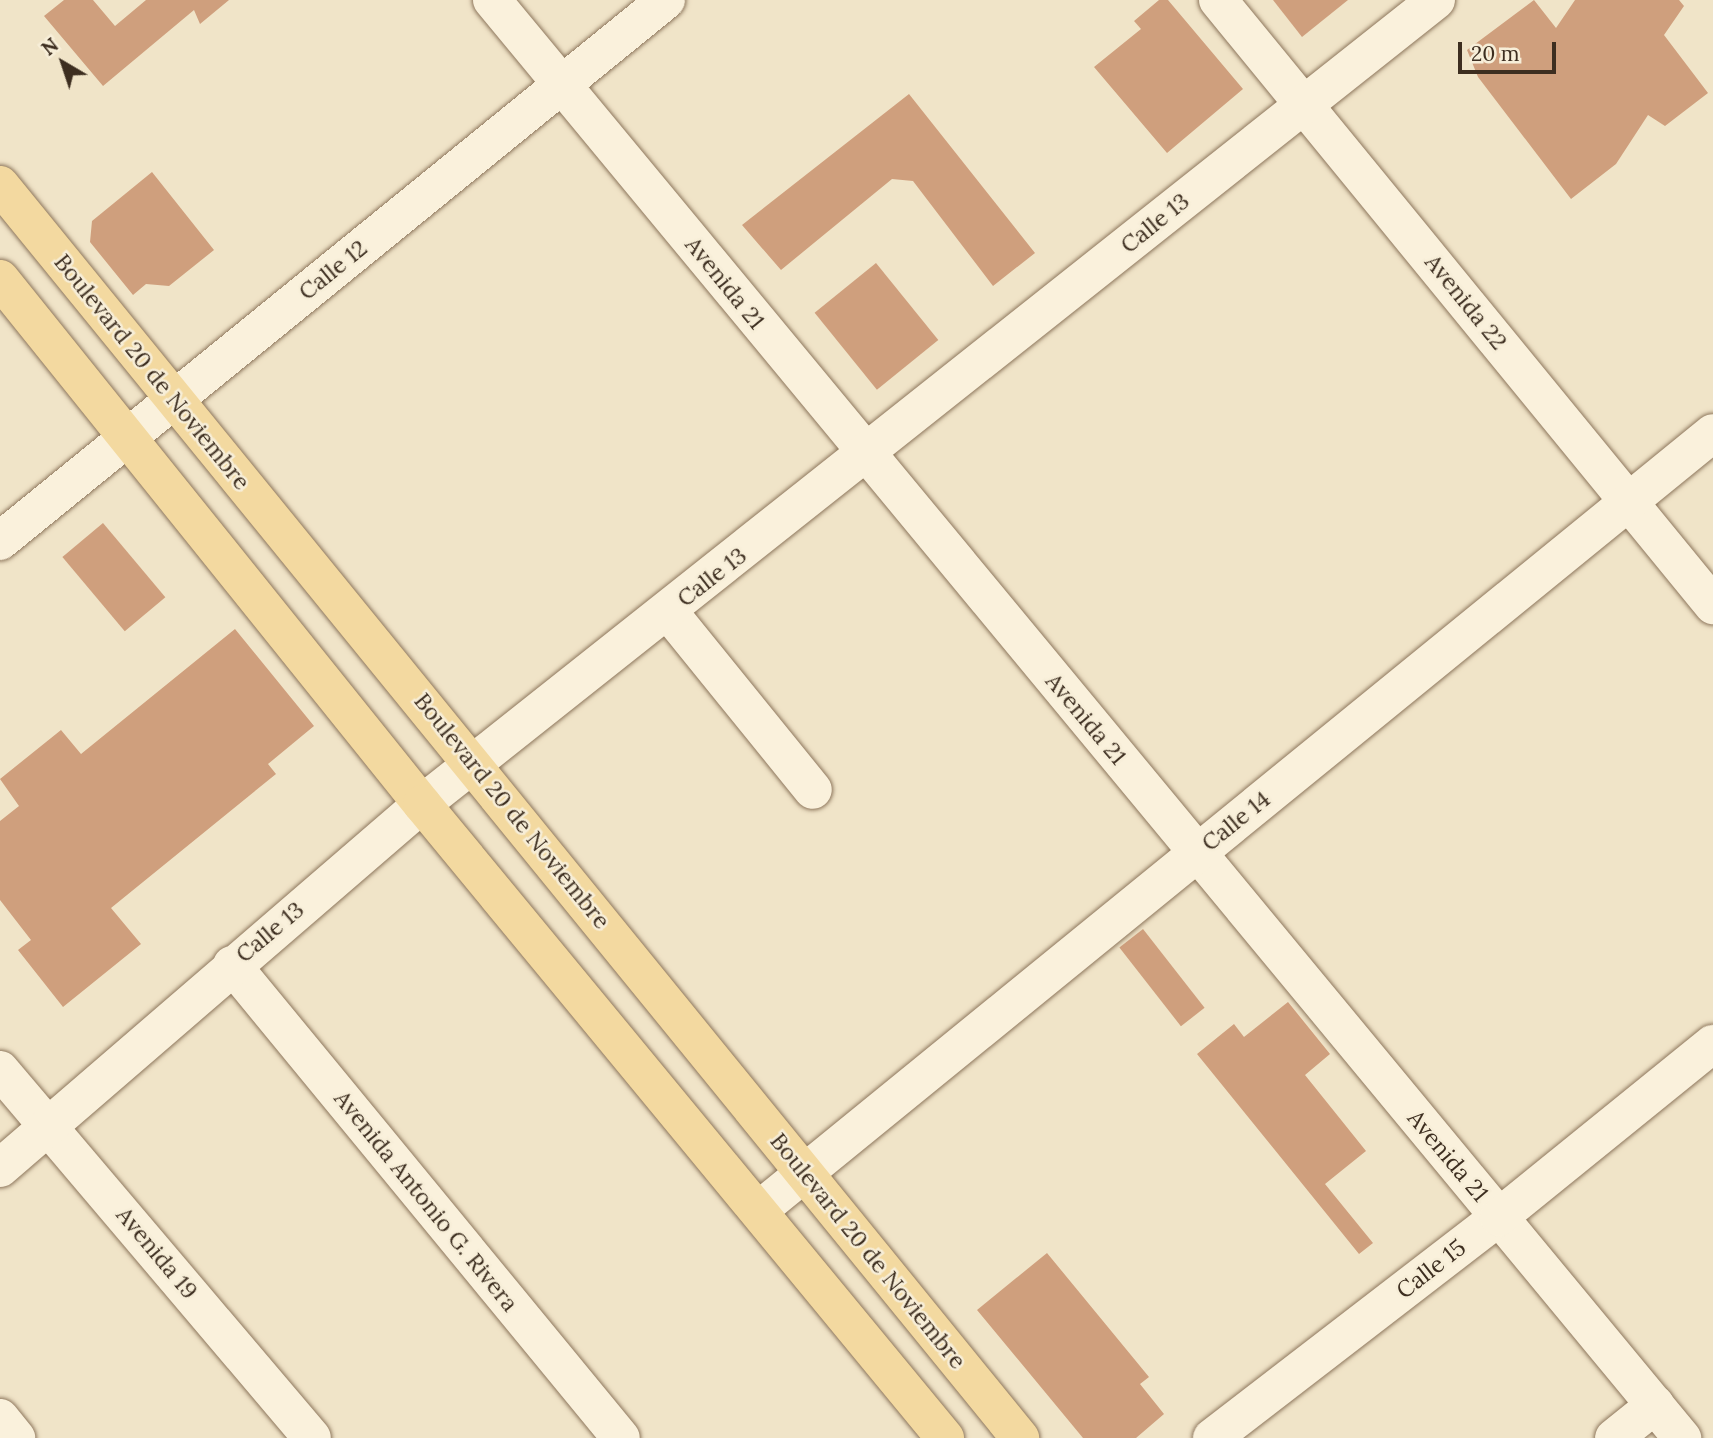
<!DOCTYPE html>
<style>
body{margin:0}
#map{position:relative;width:1713px;height:1438px;overflow:hidden;background:#f0e4c8;font-family:Lora,serif}
div>[style]{position:absolute}
.building>*{inset:0;background:#cf9f7d;transform-origin:0 0}
.roads{filter:drop-shadow(0 0 2px #8d765c) drop-shadow(0 0 2px #8d765c)}
.minor>*{height:38px;margin:-19px;padding:0 19px;transform-origin:19px;border-radius:19px;background:#faf1dc}
.major>*{height:38px;margin:-19px;padding:0 19px;transform-origin:19px;border-radius:19px;background:#f3d9a0}
span{translate:-50% -50%;white-space:nowrap;text-align:center;line-height:1.15;-webkit-text-stroke:5px #f7eed8;paint-order:stroke}
.street-label{font-size:23px;color:#3d2e20}
.north{position:absolute;left:28px;top:28px;width:70px;height:70px;-webkit-text-stroke:5px #f7eed8;paint-order:stroke;rotate:321deg;font-size:19px;font-weight:700;line-height:28px;text-align:center;color:#3d2e20}
.north::after{content:'';display:block;margin:auto;width:24px;height:32px;background:#3d2e20;clip-path:polygon(50% 0,100% 100%,50% 72%,0 100%)}
.scale{position:absolute;left:1458px;top:42px;width:98px;height:32px;box-sizing:border-box;border:4px solid #3d2e20;border-top:0;padding-left:9px;font-size:21px;line-height:24px;white-space:nowrap;color:#3d2e20;-webkit-text-stroke:5px #f7eed8;paint-order:stroke}
</style>
<div id="map">
<div class="building">
<i style="clip-path:polygon(64px 0,93px 0,115px 26px,146px 0,229px 0,200px 24px,194px 10px,103px 86px,44px 16px)"></i>
<i style="clip-path:polygon(1159px 0,1168px 0,1243px 89px,1167px 153px,1094px 67px,1141px 29px,1134px 21px)"></i>
<i style="clip-path:polygon(1273px 0,1348px 0,1302px 37px)"></i>
<i style="clip-path:polygon(1534px 0,1556px 28px,1575px 0,1679px 0,1684px 6px,1664px 35px,1708px 93px,1665px 126px,1648px 115px,1616px 164px,1571px 199px,1478px 77px,1467px 50px)"></i>
<i style="clip-path:polygon(909px 94px,1035px 253px,993px 286px,913px 181px,892px 179px,781px 270px,742px 225px)"></i>
<i style="clip-path:polygon(152px 172px,214px 250px,169px 286px,146px 284px,133px 295px,90px 242px,92px 221px)"></i>
<i style="left:876px;top:263px;width:99px;height:79px;rotate:51deg"></i>
<i style="left:103px;top:523px;width:97px;height:53px;rotate:50deg"></i>
<i style="clip-path:polygon(235px 629px,314px 726px,268px 764px,276px 774px,111px 908px,141px 944px,63px 1007px,18px 950px,31px 940px,0 900px,0 821px,19px 806px,0 779px,61px 730px,81px 754px)"></i>
<i style="left:1143px;top:929px;width:100px;height:30px;rotate:52deg"></i>
<i style="clip-path:polygon(1288px 1002px,1330px 1054px,1305px 1075px,1366px 1151px,1325px 1184px,1373px 1243px,1359px 1254px,1197px 1054px,1234px 1024px,1244px 1037px)"></i>
<i style="clip-path:polygon(1047px 1253px,1149px 1377px,1140px 1384px,1164px 1414px,1136px 1438px,1083px 1438px,977px 1310px)"></i>
</div>
<div class="roads">
<div class="minor">
<i style="left:492px;top:0;width:1867px;rotate:50.39deg"></i>
<i style="left:1218px;top:0;width:782px;rotate:50.71deg"></i>
<i style="left:0;top:541px;width:858px;rotate:-39.09deg"></i>
<i style="left:668px;top:611px;width:230px;rotate:51deg"></i>
<i style="left:232px;top:965px;width:612px;rotate:50.57deg"></i>
<i style="left:0;top:1070px;width:482px;rotate:49.7deg"></i>
<i style="left:0;top:1168px;width:557px;rotate:-40.78deg"></i>
<i style="left:422px;top:804px;width:1294px;rotate:-38.41deg"></i>
<i style="left:759px;top:1210px;width:1230px;rotate:-39.16deg"></i>
<i style="left:0;top:1418px;width:26px;rotate:51deg"></i>
<i style="left:1212px;top:1438px;width:362px;rotate:-37.6deg"></i>
<i style="left:1499px;top:1217px;width:275px;rotate:-39deg"></i>
<i style="left:1614px;top:1438px;width:53px;rotate:-38.8deg"></i>
</div>
<div class="major">
<i style="left:0;top:185px;width:1616px;rotate:50.85deg"></i>
<i style="left:0;top:279px;width:674px;rotate:51.21deg"></i>
<i style="left:422px;top:804px;width:822px;rotate:50.48deg"></i>
</div>
</div>
<div class="street-label">
<span style="left:1155px;top:223px;rotate:-39deg">Calle 13</span>
<span style="left:333px;top:270px;rotate:-39deg">Calle 12</span>
<span style="left:725px;top:283px;rotate:51deg">Avenida 21</span>
<span style="left:1466px;top:302px;rotate:51deg">Avenida 22</span>
<span style="left:152px;top:372px;rotate:51deg">Boulevard 20 de Noviembre</span>
<span style="left:712px;top:577px;rotate:-38deg">Calle 13</span>
<span style="left:1086px;top:719px;rotate:50deg">Avenida 21</span>
<span style="left:512px;top:811px;rotate:51deg">Boulevard 20 de Noviembre</span>
<span style="left:1236px;top:821px;rotate:-39deg">Calle 14</span>
<span style="left:270px;top:932px;rotate:-40deg">Calle 13</span>
<span style="left:1448px;top:1156px;rotate:50deg">Avenida 21</span>
<span style="left:426px;top:1201px;rotate:51deg">Avenida Antonio G. Rivera</span>
<span style="left:868px;top:1251px;rotate:51deg">Boulevard 20 de Noviembre</span>
<span style="left:157px;top:1253px;rotate:50deg">Avenida 19</span>
<span style="left:1431px;top:1269px;rotate:-38deg">Calle 15</span>
</div>
<div class="north">N</div>
<div class="scale">20 m</div>
</div>
